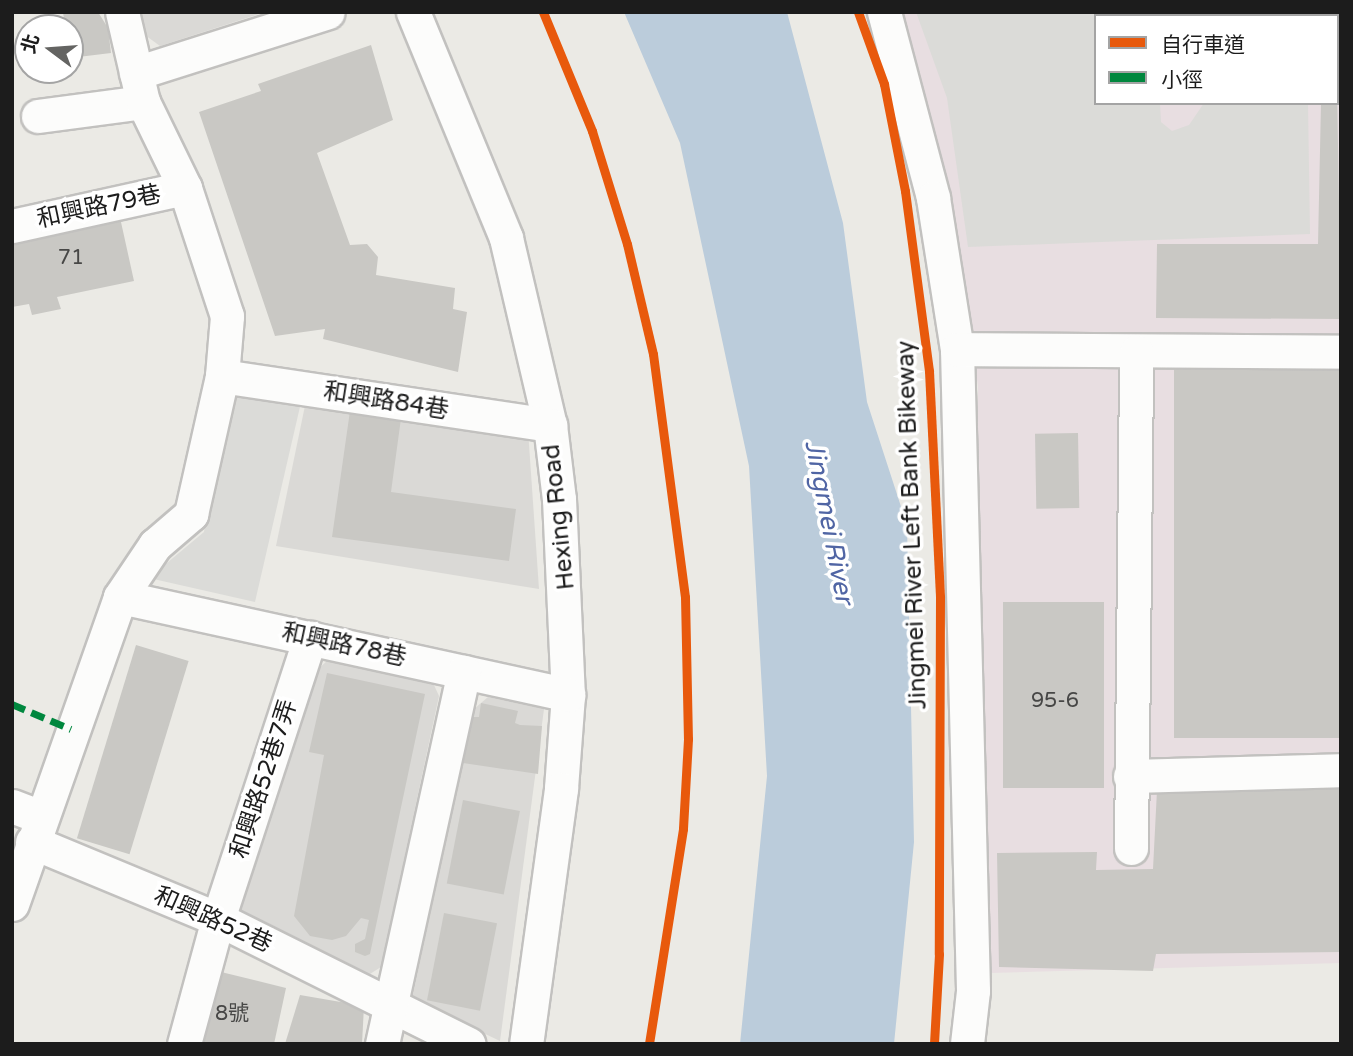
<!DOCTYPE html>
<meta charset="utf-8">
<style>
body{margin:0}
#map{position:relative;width:1353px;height:1056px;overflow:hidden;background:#ebeae5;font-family:"Varela Round","Noto Sans TC",sans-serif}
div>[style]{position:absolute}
.residential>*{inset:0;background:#dad9d6}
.industrial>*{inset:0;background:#e8dee1}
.parking>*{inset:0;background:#dbdbd8}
.water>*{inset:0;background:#bbccdb}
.building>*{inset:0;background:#c9c8c4;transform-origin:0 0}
.roads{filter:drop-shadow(2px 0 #c2c1bf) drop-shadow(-2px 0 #c2c1bf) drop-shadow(0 2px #c2c1bf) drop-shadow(0 -2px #c2c1bf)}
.minor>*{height:33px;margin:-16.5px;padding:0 16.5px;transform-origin:16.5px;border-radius:16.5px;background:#fcfcfb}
.quiet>*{height:7px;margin-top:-3.5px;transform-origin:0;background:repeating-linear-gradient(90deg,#00873e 0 14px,transparent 0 21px)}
.cycleway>*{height:9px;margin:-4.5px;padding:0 4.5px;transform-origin:4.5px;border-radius:4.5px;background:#e8590c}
span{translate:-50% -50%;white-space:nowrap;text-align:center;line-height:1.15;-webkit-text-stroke:7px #fff;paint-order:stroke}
.number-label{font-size:21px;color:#474746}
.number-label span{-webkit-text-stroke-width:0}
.street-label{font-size:24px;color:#1c1c1c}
.water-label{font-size:26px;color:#5065a4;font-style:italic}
.frame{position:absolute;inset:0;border:14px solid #1c1c1c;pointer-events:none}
.legend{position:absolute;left:1094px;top:14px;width:245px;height:91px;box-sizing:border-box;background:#fff;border:2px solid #a4a4a4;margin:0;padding:9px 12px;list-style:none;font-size:21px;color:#1c1c1c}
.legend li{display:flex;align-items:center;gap:14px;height:35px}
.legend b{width:35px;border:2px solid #a4a4a4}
.north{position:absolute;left:14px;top:14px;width:70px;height:70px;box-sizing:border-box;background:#fff;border:2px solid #a4a4a4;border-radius:50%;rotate:286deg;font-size:19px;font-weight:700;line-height:28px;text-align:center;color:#1c1c1c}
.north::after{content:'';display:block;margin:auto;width:24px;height:32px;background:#646462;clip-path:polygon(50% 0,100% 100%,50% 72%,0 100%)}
</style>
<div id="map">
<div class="residential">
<i style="clip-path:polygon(139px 12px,265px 12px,160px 46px,145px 35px)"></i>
<i style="clip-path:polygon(307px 396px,528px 430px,539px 589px,276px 546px)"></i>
<i style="clip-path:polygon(327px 661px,434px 685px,439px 696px,381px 967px,362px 979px,242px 921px,238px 900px,317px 670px)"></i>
<i style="clip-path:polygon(488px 697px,544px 709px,500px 1041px,412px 999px,474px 709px)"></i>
</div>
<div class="industrial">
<i style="clip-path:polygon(evenodd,901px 12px,1341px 12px,1341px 963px,990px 973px,978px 678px,978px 386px,963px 290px,901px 12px,1096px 16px,1337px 16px,1337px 103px,1096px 103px,1096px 16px)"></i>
</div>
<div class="parking">
<i style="clip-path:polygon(916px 12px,1140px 12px,1096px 16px,1096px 103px,1160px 103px,1161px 122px,1172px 131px,1189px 125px,1204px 103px,1308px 103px,1310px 234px,968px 247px,947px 98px)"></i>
<i style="clip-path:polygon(1266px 12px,1341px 12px,1341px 80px,1337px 16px,1264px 16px)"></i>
<i style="clip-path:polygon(225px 390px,302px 398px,255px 602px,149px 578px,204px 532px)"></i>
</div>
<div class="water">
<i style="clip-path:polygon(624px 12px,787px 12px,843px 223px,867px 402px,907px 525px,914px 842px,894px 1044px,740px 1044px,767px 776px,749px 466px,680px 143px)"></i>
</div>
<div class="building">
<i style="clip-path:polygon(63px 12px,98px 12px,108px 28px,111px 53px,70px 58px,70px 28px,65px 28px)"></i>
<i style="clip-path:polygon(371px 45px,393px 120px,317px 153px,350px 245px,367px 244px,378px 257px,376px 275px,455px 288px,453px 309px,467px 312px,458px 372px,323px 339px,325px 329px,275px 336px,199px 112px,261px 91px,258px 84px)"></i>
<i style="clip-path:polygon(1337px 86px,1341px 319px,1156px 318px,1157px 244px,1318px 244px,1321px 103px,1337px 103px)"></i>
<i style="clip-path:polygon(119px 213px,134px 281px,57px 297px,61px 309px,32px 315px,29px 304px,12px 307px,12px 235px)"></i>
<i style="left:1341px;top:368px;width:370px;height:167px;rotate:90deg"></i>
<i style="clip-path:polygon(351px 404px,402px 411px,391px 492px,516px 509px,509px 561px,332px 537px)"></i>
<i style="left:1078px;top:433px;width:75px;height:43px;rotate:89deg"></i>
<i style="left:1104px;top:602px;width:186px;height:101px;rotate:90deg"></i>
<i style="left:136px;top:645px;width:55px;height:202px;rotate:17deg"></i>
<i style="clip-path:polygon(327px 673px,425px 694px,370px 954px,365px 956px,355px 952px,355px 944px,365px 939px,369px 920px,361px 918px,346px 936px,332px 940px,310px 936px,294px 916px,324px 755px,309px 752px)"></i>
<i style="clip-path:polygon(481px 703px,518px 711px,515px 723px,520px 725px,542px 726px,538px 774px,463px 763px,473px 717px,479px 717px)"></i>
<i style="clip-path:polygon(1341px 789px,1341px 952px,1156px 954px,1153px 971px,999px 967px,997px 853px,1097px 852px,1096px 870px,1153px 869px,1157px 790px)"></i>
<i style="left:463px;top:800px;width:58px;height:85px;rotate:11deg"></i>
<i style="left:444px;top:913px;width:54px;height:89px;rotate:11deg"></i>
<i style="clip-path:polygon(217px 971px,286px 988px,274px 1044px,200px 1044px)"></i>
<i style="clip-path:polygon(300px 995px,364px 1006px,362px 1044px,285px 1044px)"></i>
</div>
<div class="roads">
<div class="minor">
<i style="left:413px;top:12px;width:244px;rotate:67.6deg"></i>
<i style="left:506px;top:238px;width:192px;rotate:76.8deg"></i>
<i style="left:550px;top:425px;width:75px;rotate:83.1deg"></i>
<i style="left:559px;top:499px;width:196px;rotate:87.4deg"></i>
<i style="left:568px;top:695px;width:94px;rotate:94.3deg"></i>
<i style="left:561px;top:789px;width:257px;rotate:97.8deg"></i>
<i style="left:884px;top:12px;width:192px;rotate:75.2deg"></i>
<i style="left:933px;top:198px;width:153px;rotate:81deg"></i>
<i style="left:957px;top:349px;width:642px;rotate:88.57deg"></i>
<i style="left:973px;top:991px;width:53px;rotate:96.5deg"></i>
<i style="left:136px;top:73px;width:201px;rotate:-17.6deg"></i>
<i style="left:38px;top:116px;width:106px;rotate:-7.6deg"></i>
<i style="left:12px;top:226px;width:177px;rotate:-12.4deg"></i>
<i style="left:957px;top:349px;width:384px;rotate:0.4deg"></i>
<i style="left:222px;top:376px;width:332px;rotate:8.5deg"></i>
<i style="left:120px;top:597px;width:459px;rotate:12.3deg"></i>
<i style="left:1130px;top:776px;width:211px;rotate:-1.6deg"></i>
<i style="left:12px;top:806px;width:30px;rotate:21deg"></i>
<i style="left:32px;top:842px;width:201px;rotate:22.5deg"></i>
<i style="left:218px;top:919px;width:280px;rotate:26.5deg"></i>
<i style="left:1131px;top:848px;width:496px;rotate:-89.4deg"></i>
<i style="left:12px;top:904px;width:325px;rotate:-70.6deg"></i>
<i style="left:120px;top:597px;width:63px;rotate:-56.1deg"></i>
<i style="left:155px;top:545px;width:48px;rotate:-40.7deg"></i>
<i style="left:191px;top:514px;width:141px;rotate:-77.3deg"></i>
<i style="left:222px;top:376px;width:60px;rotate:-85.2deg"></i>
<i style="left:227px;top:316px;width:135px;rotate:-108.2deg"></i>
<i style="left:185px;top:188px;width:96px;rotate:-116deg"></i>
<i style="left:143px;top:102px;width:92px;rotate:-103.1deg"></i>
<i style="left:184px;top:1044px;width:130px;rotate:-74.8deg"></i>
<i style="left:218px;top:919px;width:296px;rotate:-71.9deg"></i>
<i style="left:382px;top:1044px;width:381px;rotate:-77.6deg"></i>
</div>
</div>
<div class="quiet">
<i style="left:12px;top:704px;width:64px;rotate:23deg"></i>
</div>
<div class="cycleway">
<i style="left:543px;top:12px;width:129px;rotate:67.6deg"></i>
<i style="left:592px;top:131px;width:118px;rotate:72.8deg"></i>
<i style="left:627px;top:244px;width:113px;rotate:76.7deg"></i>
<i style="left:653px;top:354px;width:245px;rotate:82.5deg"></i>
<i style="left:685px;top:597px;width:142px;rotate:88.8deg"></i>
<i style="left:688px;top:739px;width:90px;rotate:93.2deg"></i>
<i style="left:683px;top:829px;width:218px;rotate:99deg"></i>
<i style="left:858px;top:12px;width:77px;rotate:70.1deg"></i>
<i style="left:884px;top:84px;width:109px;rotate:78.9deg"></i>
<i style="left:905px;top:191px;width:182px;rotate:82.4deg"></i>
<i style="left:929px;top:371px;width:227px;rotate:87.2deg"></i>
<i style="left:940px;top:598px;width:356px;rotate:90.2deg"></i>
<i style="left:939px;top:954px;width:90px;rotate:93.2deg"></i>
</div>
<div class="number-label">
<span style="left:71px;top:258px">71</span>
<span style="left:1055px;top:701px">95-6</span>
<span style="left:232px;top:1014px">8號</span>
</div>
<div class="street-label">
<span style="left:99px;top:207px;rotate:-12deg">和興路79巷</span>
<span style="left:386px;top:401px;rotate:9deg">和興路84巷</span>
<span style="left:559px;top:517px;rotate:-96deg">Hexing Road</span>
<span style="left:912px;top:525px;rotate:-92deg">Jingmei River Left Bank Bikeway</span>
<span style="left:344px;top:645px;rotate:12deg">和興路78巷</span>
<span style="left:264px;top:779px;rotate:-72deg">和興路52巷7弄</span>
<span style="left:213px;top:920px;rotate:24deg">和興路52巷</span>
</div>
<div class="water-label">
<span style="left:829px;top:522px;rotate:79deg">Jingmei River</span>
</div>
<div class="frame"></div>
<ul class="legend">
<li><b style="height:9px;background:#e8590c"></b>自行車道</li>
<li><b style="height:9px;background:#00873e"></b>小徑</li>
</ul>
<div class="north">北</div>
</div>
